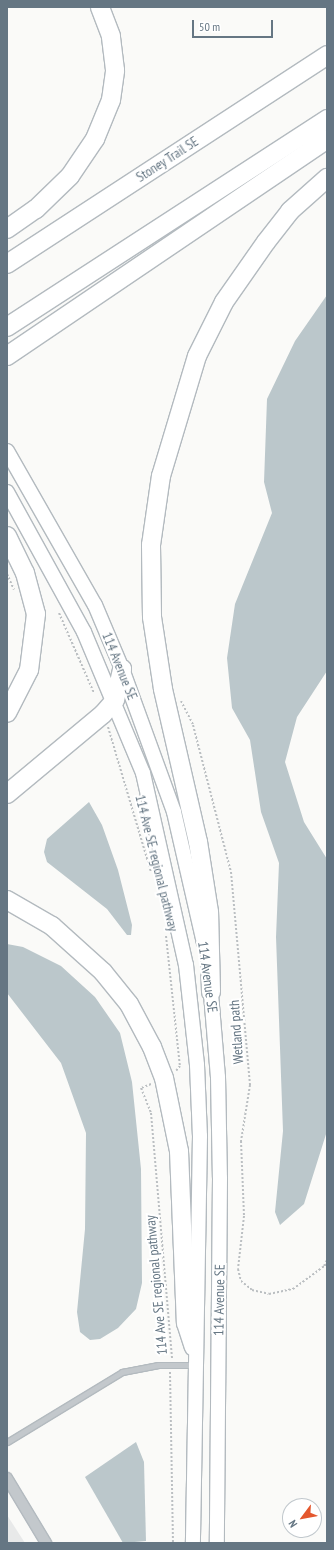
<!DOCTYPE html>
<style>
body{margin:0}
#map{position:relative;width:334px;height:1550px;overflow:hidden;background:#fafaf8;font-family:"PT Sans Narrow",sans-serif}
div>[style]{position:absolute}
.built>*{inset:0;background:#e8e9e9}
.water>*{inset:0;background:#bbc7cb}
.path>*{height:2px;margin-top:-1px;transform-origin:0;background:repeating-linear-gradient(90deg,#bbbfc2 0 2px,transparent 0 4px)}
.roads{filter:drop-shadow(1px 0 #b3babf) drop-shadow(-1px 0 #b3babf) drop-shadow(0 1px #b3babf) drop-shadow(0 -1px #b3babf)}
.lane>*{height:5px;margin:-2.5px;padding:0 2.5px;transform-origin:2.5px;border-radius:2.5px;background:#c3c8cc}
.street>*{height:10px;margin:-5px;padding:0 5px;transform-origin:5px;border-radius:5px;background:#c3c8cc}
.secondary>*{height:14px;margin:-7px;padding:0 7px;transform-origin:7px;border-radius:7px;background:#fff}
.highway>*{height:18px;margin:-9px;padding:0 9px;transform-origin:9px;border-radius:9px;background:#fff}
span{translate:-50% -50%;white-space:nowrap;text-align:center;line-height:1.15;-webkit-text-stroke:4px #fff;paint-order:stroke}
.street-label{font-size:14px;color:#657683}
.frame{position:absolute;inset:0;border:8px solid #657683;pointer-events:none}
.north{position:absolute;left:282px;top:1498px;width:40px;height:40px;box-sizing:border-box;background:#fff;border:1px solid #c1c8cd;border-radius:50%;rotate:238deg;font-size:11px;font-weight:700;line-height:16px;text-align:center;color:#657683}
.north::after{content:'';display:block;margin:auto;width:14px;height:18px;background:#e4572e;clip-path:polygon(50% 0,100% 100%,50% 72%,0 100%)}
.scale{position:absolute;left:192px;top:20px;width:81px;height:18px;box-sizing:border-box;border:2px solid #657683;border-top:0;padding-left:5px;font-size:12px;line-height:14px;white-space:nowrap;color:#657683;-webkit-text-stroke:3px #fff;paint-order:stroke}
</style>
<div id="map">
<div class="built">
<i style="clip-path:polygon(7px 1515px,25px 1543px,7px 1543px)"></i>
</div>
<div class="water">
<i style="clip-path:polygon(327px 295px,327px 671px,297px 717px,285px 762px,304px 822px,327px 859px,327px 1131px,304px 1204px,280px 1225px,275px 1212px,283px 1131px,276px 937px,279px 863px,261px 812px,250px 740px,232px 708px,227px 658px,235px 604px,272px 513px,264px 482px,267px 399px,295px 341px)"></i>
<i style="clip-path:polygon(89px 802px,102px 825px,118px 870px,132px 925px,131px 935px,127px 935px,107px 909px,47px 862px,44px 852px,47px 839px)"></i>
<i style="clip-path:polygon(7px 944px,23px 947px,61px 966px,95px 997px,120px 1033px,132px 1082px,141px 1169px,142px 1283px,136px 1309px,118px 1328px,100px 1339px,90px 1340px,80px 1332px,77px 1312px,85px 1229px,86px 1133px,61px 1063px,7px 993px)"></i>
<i style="clip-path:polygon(136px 1442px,144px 1462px,146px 1541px,123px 1543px,85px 1477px)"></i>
</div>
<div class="path">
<i style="left:7px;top:574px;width:17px;rotate:66deg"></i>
<i style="left:59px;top:613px;width:87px;rotate:66.4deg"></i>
<i style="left:181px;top:701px;width:27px;rotate:63deg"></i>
<i style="left:193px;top:725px;width:152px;rotate:75.5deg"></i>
<i style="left:231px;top:872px;width:214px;rotate:84.9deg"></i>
<i style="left:250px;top:1085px;width:57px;rotate:99.1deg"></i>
<i style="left:241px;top:1141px;width:75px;rotate:87.7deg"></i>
<i style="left:244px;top:1216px;width:53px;rotate:96.5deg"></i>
<i style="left:238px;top:1269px;width:12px;rotate:76deg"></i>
<i style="left:241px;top:1281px;width:14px;rotate:39deg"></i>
<i style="left:252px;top:1290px;width:17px;rotate:13deg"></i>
<i style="left:269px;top:1294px;width:25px;rotate:-12deg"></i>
<i style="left:293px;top:1289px;width:42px;rotate:-36.3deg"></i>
<i style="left:108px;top:727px;width:151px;rotate:73.5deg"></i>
<i style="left:166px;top:936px;width:131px;rotate:83.9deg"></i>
<i style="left:180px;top:1066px;width:6px;rotate:129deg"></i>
<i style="left:151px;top:1084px;width:11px;rotate:158deg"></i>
<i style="left:141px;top:1088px;width:27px;rotate:68deg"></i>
<i style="left:151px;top:1113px;width:246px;rotate:85.1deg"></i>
<i style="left:324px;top:1266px;width:7px;rotate:-63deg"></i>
<i style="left:170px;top:1372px;width:171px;rotate:89deg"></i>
</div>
<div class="roads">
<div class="lane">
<i style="left:7px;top:1442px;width:135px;rotate:-31.3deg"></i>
<i style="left:122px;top:1372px;width:37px;rotate:-11deg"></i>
<i style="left:158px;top:1365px;width:36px"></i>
</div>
<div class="street">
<i style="left:7px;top:1478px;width:76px;rotate:59deg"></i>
</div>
<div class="secondary">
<i style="left:7px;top:451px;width:177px;rotate:60.3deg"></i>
<i style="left:95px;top:605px;width:69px;rotate:67.1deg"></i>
<i style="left:122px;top:669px;width:152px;rotate:70deg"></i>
<i style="left:174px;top:812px;width:134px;rotate:77.1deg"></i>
<i style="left:7px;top:492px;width:160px;rotate:61.2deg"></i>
<i style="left:84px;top:632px;width:153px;rotate:67.3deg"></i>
<i style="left:143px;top:773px;width:197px;rotate:77.4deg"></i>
<i style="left:186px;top:965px;width:101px;rotate:83.7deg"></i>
<i style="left:197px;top:1065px;width:71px;rotate:87.6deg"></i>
<i style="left:200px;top:1136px;width:407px;rotate:91deg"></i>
<i style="left:210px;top:982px;width:95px;rotate:85.2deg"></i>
<i style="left:218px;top:1077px;width:101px;rotate:88.9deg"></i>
<i style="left:220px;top:1178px;width:365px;rotate:90.5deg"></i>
</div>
<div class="highway">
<i style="left:7px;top:229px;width:35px;rotate:-35deg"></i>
<i style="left:36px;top:209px;width:47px;rotate:-44.1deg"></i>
<i style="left:70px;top:176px;width:45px;rotate:-56deg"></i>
<i style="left:95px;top:139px;width:42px;rotate:-67.7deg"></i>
<i style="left:111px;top:100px;width:30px;rotate:-82deg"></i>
<i style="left:115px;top:70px;width:34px;rotate:-97deg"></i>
<i style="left:111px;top:36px;width:31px;rotate:-111deg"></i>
<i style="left:7px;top:264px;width:382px;rotate:-33.1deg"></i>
<i style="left:7px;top:327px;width:382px;rotate:-33deg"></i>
<i style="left:7px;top:356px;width:387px;rotate:-34.1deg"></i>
<i style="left:7px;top:536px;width:41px;rotate:64.1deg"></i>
<i style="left:25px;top:573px;width:42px;rotate:75deg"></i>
<i style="left:36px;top:614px;width:56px;rotate:97.1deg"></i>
<i style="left:29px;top:670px;width:48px;rotate:117.1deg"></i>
<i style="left:7px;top:794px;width:125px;rotate:-39.8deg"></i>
<i style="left:103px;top:714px;width:18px;rotate:-49deg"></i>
<i style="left:115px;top:700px;width:32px;rotate:-77deg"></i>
<i style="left:7px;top:900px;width:52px;rotate:30deg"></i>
<i style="left:52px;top:926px;width:69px;rotate:42deg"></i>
<i style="left:103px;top:972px;width:41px;rotate:50.9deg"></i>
<i style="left:129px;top:1004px;width:49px;rotate:61.9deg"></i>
<i style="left:152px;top:1047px;width:33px;rotate:69deg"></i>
<i style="left:164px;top:1078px;width:75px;rotate:78.4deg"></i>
<i style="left:179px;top:1151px;width:172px;rotate:87.7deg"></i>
<i style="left:186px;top:1323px;width:25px;rotate:72deg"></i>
<i style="left:211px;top:992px;width:80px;rotate:-91.4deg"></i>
<i style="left:209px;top:912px;width:71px;rotate:-98.9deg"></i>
<i style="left:198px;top:842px;width:157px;rotate:-102.9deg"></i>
<i style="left:163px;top:689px;width:73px;rotate:-98.7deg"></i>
<i style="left:152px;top:617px;width:72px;rotate:-90.8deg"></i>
<i style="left:151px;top:545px;width:70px;rotate:-81.8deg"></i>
<i style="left:161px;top:476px;width:125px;rotate:-73.3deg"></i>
<i style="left:197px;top:356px;width:60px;rotate:-63.4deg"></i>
<i style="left:224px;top:302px;width:73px;rotate:-55deg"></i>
<i style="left:266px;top:242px;width:39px;rotate:-52deg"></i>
<i style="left:290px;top:211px;width:50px;rotate:-41.7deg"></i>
</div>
</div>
<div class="street-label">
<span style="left:167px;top:159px;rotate:-33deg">Stoney Trail SE</span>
<span style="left:120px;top:666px;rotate:68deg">114 Avenue SE</span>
<span style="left:157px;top:863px;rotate:76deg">114 Ave SE regional pathway</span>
<span style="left:208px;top:977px;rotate:82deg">114 Avenue SE</span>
<span style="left:236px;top:1032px;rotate:-94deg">Wetland path</span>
<span style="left:156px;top:1285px;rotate:-95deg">114 Ave SE regional pathway</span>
<span style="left:219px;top:1300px;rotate:-89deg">114 Avenue SE</span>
</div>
<div class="frame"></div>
<div class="north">N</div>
<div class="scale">50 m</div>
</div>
